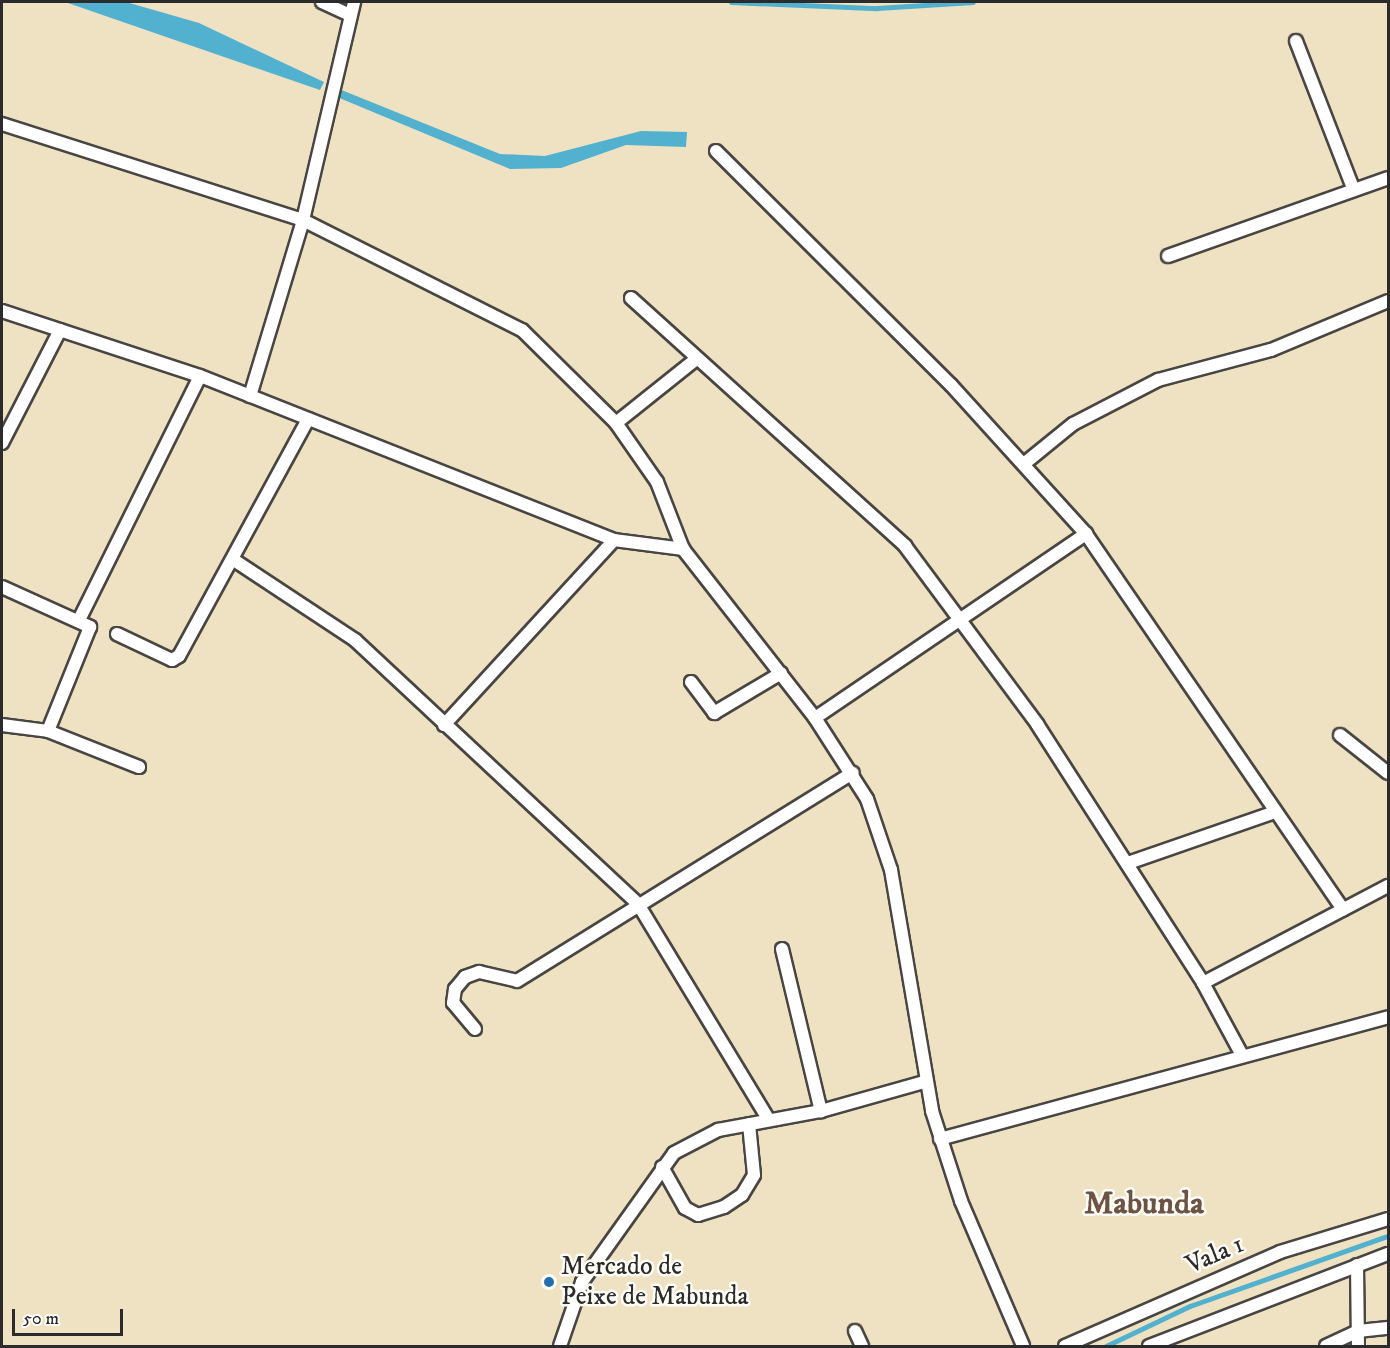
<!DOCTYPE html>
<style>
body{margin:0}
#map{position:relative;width:1390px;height:1348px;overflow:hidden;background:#eee2c2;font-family:"IM FELL DW Pica",serif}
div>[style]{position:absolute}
.water>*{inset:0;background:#51b1cf}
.stream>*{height:4.5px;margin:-2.25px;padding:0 2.25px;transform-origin:2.25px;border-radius:2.25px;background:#51b1cf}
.roads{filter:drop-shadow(2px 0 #484642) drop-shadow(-2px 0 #484642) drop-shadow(0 2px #484642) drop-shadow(0 -2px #484642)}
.street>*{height:12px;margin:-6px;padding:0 6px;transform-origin:6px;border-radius:6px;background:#fff}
.dots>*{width:16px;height:16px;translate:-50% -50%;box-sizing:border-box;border:3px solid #fdfcf7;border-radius:50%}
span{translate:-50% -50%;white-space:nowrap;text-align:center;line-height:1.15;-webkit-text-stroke:5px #fdfcf7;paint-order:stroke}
.street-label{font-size:26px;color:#2b2b2b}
.poi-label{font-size:26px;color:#2b2b2b}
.left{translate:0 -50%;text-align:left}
.district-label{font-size:32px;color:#6c5344;font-weight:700}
.frame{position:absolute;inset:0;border:3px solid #2b2b2b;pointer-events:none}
.scale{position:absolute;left:12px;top:1309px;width:111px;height:27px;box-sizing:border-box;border:3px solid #2b2b2b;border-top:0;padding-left:8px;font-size:18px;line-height:21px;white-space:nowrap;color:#2b2b2b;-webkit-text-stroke:4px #fdfcf7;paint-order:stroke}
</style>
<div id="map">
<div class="water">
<i style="clip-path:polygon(65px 2px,126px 2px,199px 23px,324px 82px,320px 90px)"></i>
<i style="clip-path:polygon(339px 89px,500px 154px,545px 156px,641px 131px,687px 132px,686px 147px,626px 145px,561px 168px,510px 169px,337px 97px)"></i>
</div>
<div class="stream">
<i style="left:731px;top:2px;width:146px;rotate:2.4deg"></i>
<i style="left:877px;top:8px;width:96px;rotate:-3.6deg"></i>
<i style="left:1106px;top:1346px;width:93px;rotate:-25.5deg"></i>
<i style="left:1190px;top:1306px;width:210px;rotate:-19.5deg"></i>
</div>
<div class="roads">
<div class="street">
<i style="left:322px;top:2px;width:31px;rotate:25deg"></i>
<i style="left:1296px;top:41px;width:158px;rotate:68.8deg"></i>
<i style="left:2px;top:124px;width:316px;rotate:17.7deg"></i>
<i style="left:303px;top:220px;width:245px;rotate:26.7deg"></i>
<i style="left:522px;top:330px;width:132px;rotate:44.7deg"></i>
<i style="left:616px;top:423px;width:72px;rotate:55.2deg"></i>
<i style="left:657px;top:482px;width:72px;rotate:68.8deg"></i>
<i style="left:716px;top:151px;width:332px;rotate:44.9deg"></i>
<i style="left:951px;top:385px;width:201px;rotate:47.8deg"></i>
<i style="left:1086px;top:534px;width:455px;rotate:55.6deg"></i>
<i style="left:1168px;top:256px;width:233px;rotate:-19.5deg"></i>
<i style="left:631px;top:298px;width:370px;rotate:42.1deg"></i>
<i style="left:905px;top:546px;width:222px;rotate:53.4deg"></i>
<i style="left:1037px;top:724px;width:308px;rotate:57.3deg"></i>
<i style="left:1203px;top:983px;width:82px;rotate:61.6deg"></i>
<i style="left:2px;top:311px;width:208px;rotate:18.2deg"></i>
<i style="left:200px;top:376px;width:445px;rotate:21.6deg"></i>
<i style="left:614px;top:540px;width:70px;rotate:7.4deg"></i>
<i style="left:683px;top:549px;width:214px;rotate:52deg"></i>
<i style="left:815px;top:718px;width:96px;rotate:57.3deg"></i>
<i style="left:867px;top:799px;width:75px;rotate:71.3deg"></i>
<i style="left:891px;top:870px;width:244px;rotate:80.3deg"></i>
<i style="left:932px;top:1111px;width:95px;rotate:72.1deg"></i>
<i style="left:961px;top:1201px;width:158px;rotate:66.8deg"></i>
<i style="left:250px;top:396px;width:184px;rotate:-73.2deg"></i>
<i style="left:303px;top:220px;width:224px;rotate:-76.8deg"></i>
<i style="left:616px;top:423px;width:101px;rotate:-38.6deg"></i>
<i style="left:2px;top:443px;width:127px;rotate:-62.8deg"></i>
<i style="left:1025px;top:463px;width:62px;rotate:-39.1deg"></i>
<i style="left:1073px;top:424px;width:96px;rotate:-27.4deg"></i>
<i style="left:1158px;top:380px;width:117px;rotate:-14.9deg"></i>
<i style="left:1271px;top:350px;width:127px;rotate:-22.7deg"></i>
<i style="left:234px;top:560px;width:145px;rotate:33.5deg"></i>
<i style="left:355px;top:640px;width:387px;rotate:43deg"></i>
<i style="left:638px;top:904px;width:251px;rotate:58.8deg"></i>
<i style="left:2px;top:587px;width:97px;rotate:24.4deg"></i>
<i style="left:90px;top:627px;width:112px;rotate:112deg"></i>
<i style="left:79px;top:620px;width:272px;rotate:-63.6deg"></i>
<i style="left:117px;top:634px;width:61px;rotate:25.3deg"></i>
<i style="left:172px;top:660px;width:8px;rotate:-30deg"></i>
<i style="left:179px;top:656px;width:270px;rotate:-61.4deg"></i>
<i style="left:691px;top:682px;width:39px;rotate:53deg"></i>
<i style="left:714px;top:713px;width:78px;rotate:-30.8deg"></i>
<i style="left:815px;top:718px;width:328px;rotate:-34.2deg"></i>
<i style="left:2px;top:725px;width:46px;rotate:7.4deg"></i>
<i style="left:48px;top:731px;width:98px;rotate:21.6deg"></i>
<i style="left:444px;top:725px;width:251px;rotate:-47.4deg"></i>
<i style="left:1340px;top:735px;width:61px;rotate:38.4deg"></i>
<i style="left:1128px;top:863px;width:156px;rotate:-19.1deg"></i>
<i style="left:782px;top:949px;width:167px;rotate:76.5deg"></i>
<i style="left:1203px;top:983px;width:209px;rotate:-27.7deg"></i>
<i style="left:475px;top:1029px;width:34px;rotate:-130deg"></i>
<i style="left:453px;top:1003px;width:14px;rotate:-82deg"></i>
<i style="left:455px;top:989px;width:16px;rotate:-50deg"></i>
<i style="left:465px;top:977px;width:15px;rotate:-20deg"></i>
<i style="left:479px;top:972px;width:39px;rotate:13deg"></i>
<i style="left:517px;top:981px;width:395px;rotate:-31.8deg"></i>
<i style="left:940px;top:1139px;width:464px;rotate:-15.2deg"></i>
<i style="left:662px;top:1167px;width:47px;rotate:60.7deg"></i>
<i style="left:685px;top:1208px;width:15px;rotate:28deg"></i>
<i style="left:698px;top:1215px;width:27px;rotate:-17deg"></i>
<i style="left:724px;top:1207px;width:22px;rotate:-34deg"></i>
<i style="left:742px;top:1195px;width:23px;rotate:-59deg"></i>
<i style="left:754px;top:1175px;width:51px;rotate:-95.6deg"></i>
<i style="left:1357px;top:1265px;width:81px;rotate:89.3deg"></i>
<i style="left:855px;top:1331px;width:17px;rotate:65deg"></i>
<i style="left:560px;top:1346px;width:68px;rotate:-71deg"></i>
<i style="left:582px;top:1282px;width:158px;rotate:-54.5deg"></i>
<i style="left:674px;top:1153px;width:50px;rotate:-27.6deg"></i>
<i style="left:718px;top:1130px;width:105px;rotate:-10.5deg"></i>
<i style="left:821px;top:1111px;width:107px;rotate:-15.7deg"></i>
<i style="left:1065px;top:1346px;width:235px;rotate:-23.6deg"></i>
<i style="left:1280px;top:1252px;width:113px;rotate:-17deg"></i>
<i style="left:1149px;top:1346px;width:256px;rotate:-21.1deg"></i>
<i style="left:1326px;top:1346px;width:35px;rotate:-25deg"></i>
<i style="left:1358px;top:1331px;width:30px;rotate:-6deg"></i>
</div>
</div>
<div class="dots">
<i style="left:549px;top:1282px;background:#1f6fb2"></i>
</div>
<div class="street-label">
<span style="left:1215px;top:1255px;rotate:-23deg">Vala 1</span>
</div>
<div class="poi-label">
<span class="left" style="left:561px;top:1282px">Mercado de<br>Peixe de Mabunda</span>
</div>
<div class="district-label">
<span style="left:1144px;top:1204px">Mabunda</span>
</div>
<div class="frame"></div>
<div class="scale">50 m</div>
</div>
